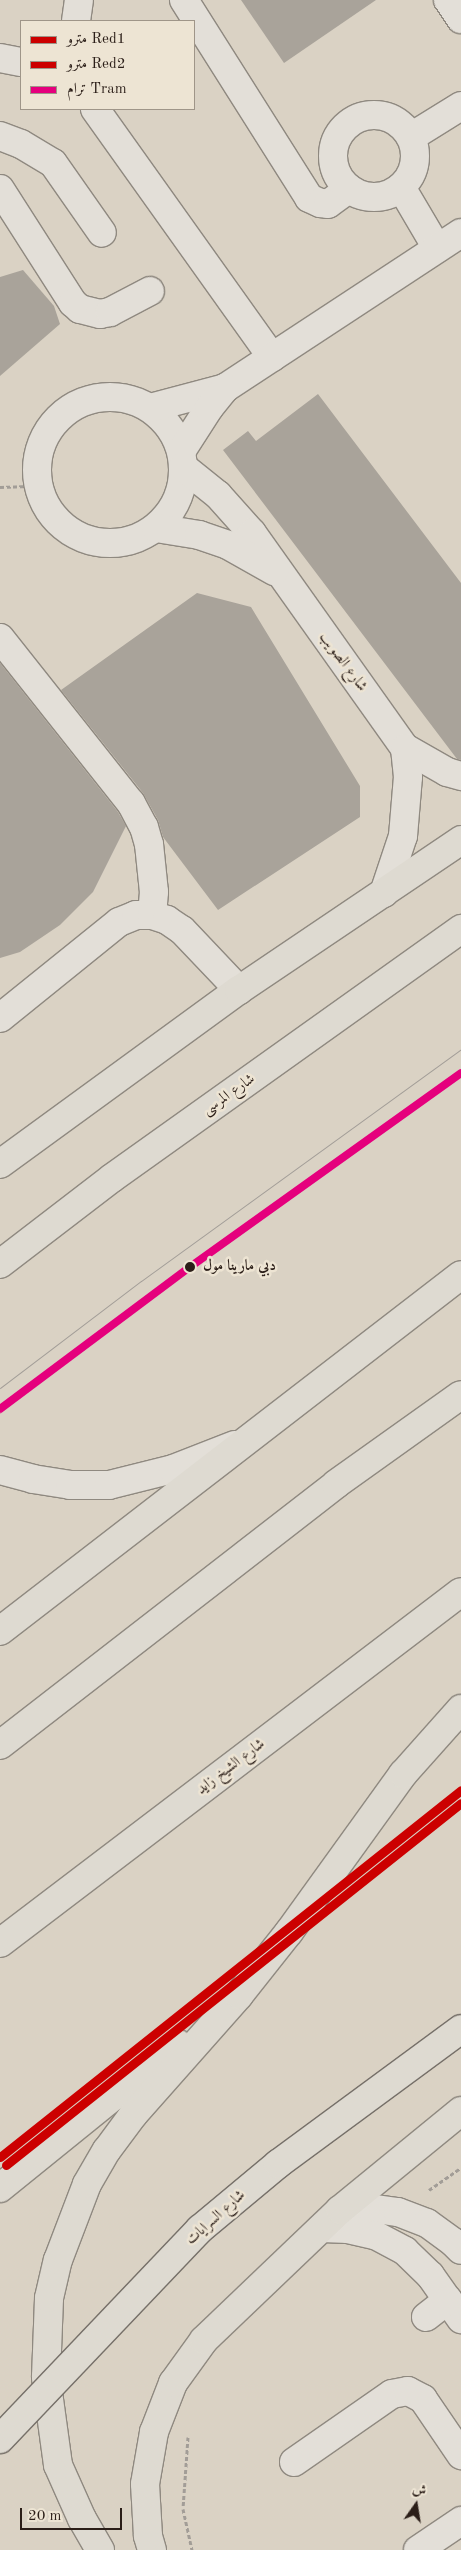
<!DOCTYPE html>
<meta charset="utf-8">
<style>
body{margin:0}
#map{position:relative;width:461px;height:2550px;overflow:hidden;background:#dad2c4;font-family:"Old Standard TT",Amiri,serif}
div>[style]{position:absolute}
.building>*{inset:0;background:#a9a39a}
.path>*{height:3px;margin-top:-1.5px;transform-origin:0;background:repeating-linear-gradient(90deg,#a29d97 0 4px,transparent 0 6.5px)}
.roads{filter:drop-shadow(1px 0 #8f8980) drop-shadow(-1px 0 #8f8980) drop-shadow(0 1px #8f8980) drop-shadow(0 -1px #8f8980)}
.minor>*{height:28px;margin:-14px;padding:0 14px;transform-origin:14px;border-radius:14px;background:#e3dfd8}
.minor>.ring{margin:-14px;padding:0;box-sizing:content-box;background:none;border:28px solid #e3dfd8;border-radius:50%}
.major>*{height:28px;margin:-14px;padding:0 14px;transform-origin:14px;border-radius:14px;background:#dedad1}
.highway>*{height:28px;margin:-14px;padding:0 14px;transform-origin:14px;border-radius:14px;background:#dedad1}
.tram>*{height:1px;margin:-0.5px;padding:0 0.5px;transform-origin:0.5px;border-radius:0.5px;background:#a29d97}
.bridges{filter:drop-shadow(1px 0 #767069) drop-shadow(-1px 0 #767069) drop-shadow(0 1px #767069) drop-shadow(0 -1px #767069)}
.major-bridge>*{height:28px;margin:-14px;padding:0 14px;transform-origin:14px;border-radius:14px;background:#dedad1}
.tram-1>*{height:8px;margin:-4px;padding:0 4px;transform-origin:4px;border-radius:4px;background:#e5007d}
.metro-1>*{height:9px;margin:-4.5px;padding:0 4.5px;transform-origin:4.5px;border-radius:4.5px;background:#c00}
.metro-2>*{height:9px;margin:-4.5px;padding:0 4.5px;transform-origin:4.5px;border-radius:4.5px;background:#c00}
.dots>*{width:14px;height:14px;translate:-50% -50%;box-sizing:border-box;border:2px solid #ede4d3;border-radius:50%}
span{translate:-50% -50%;white-space:nowrap;text-align:center;line-height:1.15;-webkit-text-stroke:5px #ede4d3;paint-order:stroke}
.street-label{font-size:15px;color:#2b1e18}
.stop-label{font-size:15px;color:#2b1e18;font-weight:700}
.left{translate:0 -50%;text-align:left}
.legend{position:absolute;left:20px;top:20px;width:175px;height:90px;box-sizing:border-box;background:#ede4d3;border:1px solid #9f9588;margin:0;padding:6px 9px;list-style:none;font-size:15px;color:#2b1e18}
.legend li{display:flex;align-items:center;gap:10px;height:25px}
.legend b{width:25px;border:1px solid #9f9588}
.north{position:absolute;left:391px;top:2480px;width:50px;height:50px;-webkit-text-stroke:4px #ede4d3;paint-order:stroke;rotate:13deg;font-size:14px;font-weight:700;line-height:20px;text-align:center;color:#2b1e18}
.north::after{content:'';display:block;margin:auto;width:18px;height:22px;background:#2b1e18;clip-path:polygon(50% 0,100% 100%,50% 72%,0 100%)}
.scale{position:absolute;left:20px;top:2508px;width:102px;height:22px;box-sizing:border-box;border:2px solid #2b1e18;border-top:0;padding-left:6px;font-size:15px;line-height:18px;white-space:nowrap;color:#2b1e18;-webkit-text-stroke:4px #ede4d3;paint-order:stroke}
</style>
<div id="map">
<div class="building">
<i style="clip-path:polygon(241px 0,376px 0,284px 63px)"></i>
<i style="clip-path:polygon(23px 270px,54px 306px,60px 324px,0 376px,0 277px)"></i>
<i style="clip-path:polygon(318px 394px,461px 583px,461px 760px,457px 759px,223px 450px,248px 431px,256px 441px)"></i>
<i style="clip-path:polygon(197px 593px,251px 607px,360px 786px,360px 817px,218px 910px,163px 837px,158px 820px,143px 793px,61px 690px)"></i>
<i style="clip-path:polygon(0 663px,118px 812px,126px 826px,93px 892px,60px 925px,20px 952px,0 958px)"></i>
</div>
<div class="path">
<i style="left:0;top:487px;width:37px;rotate:-2deg"></i>
<i style="left:429px;top:2190px;width:39px;rotate:-35deg"></i>
<i style="left:188px;top:2437px;width:72px;rotate:94deg"></i>
<i style="left:183px;top:2509px;width:42px;rotate:77.6deg"></i>
</div>
<div class="roads">
<div class="minor">
<i style="left:184px;top:0;width:234px;rotate:57.7deg"></i>
<i style="left:309px;top:198px;width:12px;rotate:24deg"></i>
<i style="left:320px;top:203px;width:8px;rotate:7deg"></i>
<i style="left:328px;top:204px;width:26px;rotate:-36deg"></i>
<i style="left:448px;top:0;width:23px;rotate:56deg"></i>
<i style="left:76px;top:21px;width:21px;rotate:-82deg"></i>
<i style="left:0;top:58px;width:21px;rotate:11deg"></i>
<i style="left:95px;top:109px;width:305px;rotate:54.5deg"></i>
<i class="ring" style="left:333px;top:115px;width:54px;height:54px"></i>
<i style="left:0;top:136px;width:22px;rotate:21deg"></i>
<i style="left:21px;top:144px;width:37px;rotate:31deg"></i>
<i style="left:53px;top:163px;width:85px;rotate:55deg"></i>
<i style="left:411px;top:137px;width:59px;rotate:-31.8deg"></i>
<i style="left:401px;top:187px;width:71px;rotate:59.5deg"></i>
<i style="left:0;top:189px;width:135px;rotate:57.4deg"></i>
<i style="left:73px;top:303px;width:9px;rotate:41deg"></i>
<i style="left:80px;top:309px;width:21px;rotate:14deg"></i>
<i style="left:100px;top:314px;width:10px;rotate:-11deg"></i>
<i style="left:110px;top:312px;width:45px;rotate:-27.7deg"></i>
<i class="ring" style="left:37px;top:397px;width:118px;height:118px"></i>
<i style="left:150px;top:408px;width:78px;rotate:-14.9deg"></i>
<i style="left:225px;top:388px;width:282px;rotate:-33.3deg"></i>
<i style="left:182px;top:450px;width:50px;rotate:-57.3deg"></i>
<i style="left:209px;top:408px;width:26px;rotate:-51deg"></i>
<i style="left:183px;top:467px;width:45px;rotate:38.7deg"></i>
<i style="left:218px;top:495px;width:51px;rotate:48.2deg"></i>
<i style="left:252px;top:533px;width:264px;rotate:54.6deg"></i>
<i style="left:405px;top:748px;width:48px;rotate:29.7deg"></i>
<i style="left:447px;top:772px;width:15px;rotate:16deg"></i>
<i style="left:156px;top:528px;width:44px;rotate:9.2deg"></i>
<i style="left:199px;top:535px;width:31px;rotate:19deg"></i>
<i style="left:228px;top:545px;width:53px;rotate:29.5deg"></i>
<i style="left:0;top:638px;width:211px;rotate:51.6deg"></i>
<i style="left:131px;top:803px;width:27px;rotate:62deg"></i>
<i style="left:144px;top:827px;width:18px;rotate:74deg"></i>
<i style="left:149px;top:844px;width:48px;rotate:84.1deg"></i>
<i style="left:154px;top:892px;width:23px;rotate:95deg"></i>
<i style="left:384px;top:893px;width:60px;rotate:-71.6deg"></i>
<i style="left:403px;top:836px;width:59px;rotate:-85.2deg"></i>
<i style="left:408px;top:777px;width:29px;rotate:-96deg"></i>
<i style="left:0;top:1018px;width:153px;rotate:-38.9deg"></i>
<i style="left:119px;top:922px;width:18px;rotate:-22deg"></i>
<i style="left:136px;top:915px;width:16px"></i>
<i style="left:152px;top:915px;width:16px;rotate:18deg"></i>
<i style="left:167px;top:920px;width:18px;rotate:34deg"></i>
<i style="left:182px;top:930px;width:83px;rotate:46.5deg"></i>
<i style="left:0;top:1470px;width:34px;rotate:15deg"></i>
<i style="left:33px;top:1479px;width:37px;rotate:9deg"></i>
<i style="left:70px;top:1485px;width:39px"></i>
<i style="left:109px;top:1485px;width:66px;rotate:-14deg"></i>
<i style="left:173px;top:1469px;width:66px;rotate:-21.2deg"></i>
<i style="left:340px;top:2210px;width:29px;rotate:-4deg"></i>
<i style="left:369px;top:2208px;width:29px;rotate:8deg"></i>
<i style="left:398px;top:2212px;width:31px;rotate:21deg"></i>
<i style="left:427px;top:2223px;width:32px;rotate:36deg"></i>
<i style="left:453px;top:2242px;width:11px;rotate:45deg"></i>
<i style="left:322px;top:2228px;width:26px;rotate:2deg"></i>
<i style="left:348px;top:2229px;width:28px;rotate:13deg"></i>
<i style="left:375px;top:2235px;width:34px;rotate:28deg"></i>
<i style="left:405px;top:2251px;width:35px;rotate:44deg"></i>
<i style="left:430px;top:2275px;width:54px;rotate:54.8deg"></i>
<i style="left:426px;top:2317px;width:28px;rotate:-38deg"></i>
<i style="left:294px;top:2462px;width:119px;rotate:-34.8deg"></i>
<i style="left:392px;top:2394px;width:16px;rotate:-11deg"></i>
<i style="left:408px;top:2391px;width:17px;rotate:28deg"></i>
<i style="left:423px;top:2399px;width:68px;rotate:55.8deg"></i>
<i style="left:418px;top:2550px;width:52px;rotate:-34deg"></i>
</div>
<div class="major">
<i style="left:0;top:1164px;width:296px;rotate:-36.1deg"></i>
<i style="left:239px;top:990px;width:268px;rotate:-34deg"></i>
<i style="left:0;top:1264px;width:141px;rotate:-37.5deg"></i>
<i style="left:112px;top:1178px;width:429px;rotate:-35.5deg"></i>
<i style="left:152px;top:2550px;width:15px;rotate:-106deg"></i>
<i style="left:148px;top:2536px;width:52px;rotate:-93.3deg"></i>
<i style="left:145px;top:2484px;width:53px;rotate:-80.2deg"></i>
<i style="left:154px;top:2432px;width:53px;rotate:-68.8deg"></i>
<i style="left:173px;top:2383px;width:53px;rotate:-54.2deg"></i>
<i style="left:204px;top:2340px;width:188px;rotate:-43.7deg"></i>
<i style="left:340px;top:2210px;width:156px;rotate:-39.3deg"></i>
</div>
<div class="highway">
<i style="left:0;top:1631px;width:582px;rotate:-37.68deg"></i>
<i style="left:0;top:1745px;width:425px;rotate:-37.8deg"></i>
<i style="left:336px;top:1484px;width:153px;rotate:-35.5deg"></i>
<i style="left:0;top:1943px;width:579px;rotate:-37.29deg"></i>
<i style="left:0;top:2188px;width:229px;rotate:-39deg"></i>
<i style="left:100px;top:2550px;width:36px;rotate:-120deg"></i>
<i style="left:82px;top:2519px;width:59px;rotate:-114deg"></i>
<i style="left:58px;top:2465px;width:89px;rotate:-97.8deg"></i>
<i style="left:46px;top:2377px;width:79px;rotate:-87.8deg"></i>
<i style="left:49px;top:2298px;width:39px;rotate:-77deg"></i>
<i style="left:58px;top:2260px;width:81px;rotate:-69.1deg"></i>
<i style="left:87px;top:2184px;width:39px;rotate:-60deg"></i>
<i style="left:107px;top:2150px;width:44px;rotate:-53.4deg"></i>
<i style="left:133px;top:2115px;width:160px;rotate:-48.5deg"></i>
<i style="left:239px;top:1995px;width:80px;rotate:-51.6deg"></i>
<i style="left:289px;top:1932px;width:195px;rotate:-54.2deg"></i>
<i style="left:403px;top:1774px;width:87px;rotate:-48.3deg"></i>
</div>
</div>
<div class="tram">
<i style="left:0;top:1388px;width:177px;rotate:-37.2deg"></i>
<i style="left:141px;top:1281px;width:395px;rotate:-35.9deg"></i>
</div>
<div class="bridges">
<div class="major-bridge">
<i style="left:0;top:2439px;width:290px;rotate:-46.4deg"></i>
<i style="left:200px;top:2229px;width:102px;rotate:-39.8deg"></i>
<i style="left:278px;top:2164px;width:227px;rotate:-36.4deg"></i>
</div>
</div>
<div class="tram-1">
<i style="left:0;top:1409px;width:237px;rotate:-36.8deg"></i>
<i style="left:190px;top:1267px;width:333px;rotate:-35.6deg"></i>
</div>
<div class="metro-1">
<i style="left:0;top:2157px;width:589px;rotate:-38.52deg"></i>
</div>
<div class="metro-2">
<i style="left:6px;top:2165px;width:581px;rotate:-38.51deg"></i>
</div>
<div class="dots">
<i style="left:190px;top:1267px;background:#2b1e18"></i>
</div>
<div class="street-label">
<span style="left:343px;top:662px;rotate:54deg">شارع الصويب</span>
<span style="left:229px;top:1095px;rotate:-35deg">شارع المرسى</span>
<span style="left:231px;top:1767px;rotate:-37deg">شارع الشيخ زايد</span>
<span style="left:216px;top:2218px;rotate:-42deg">شارع السرايات</span>
</div>
<div class="stop-label">
<span class="left" style="left:203px;top:1267px">دبي مارينا مول</span>
</div>
<ul class="legend">
<li><b style="height:6px;background:#c00"></b>مترو Red1</li>
<li><b style="height:6px;background:#c00"></b>مترو Red2</li>
<li><b style="height:6px;background:#e5007d"></b>ترام Tram</li>
</ul>
<div class="north">ش</div>
<div class="scale">20 m</div>
</div>
